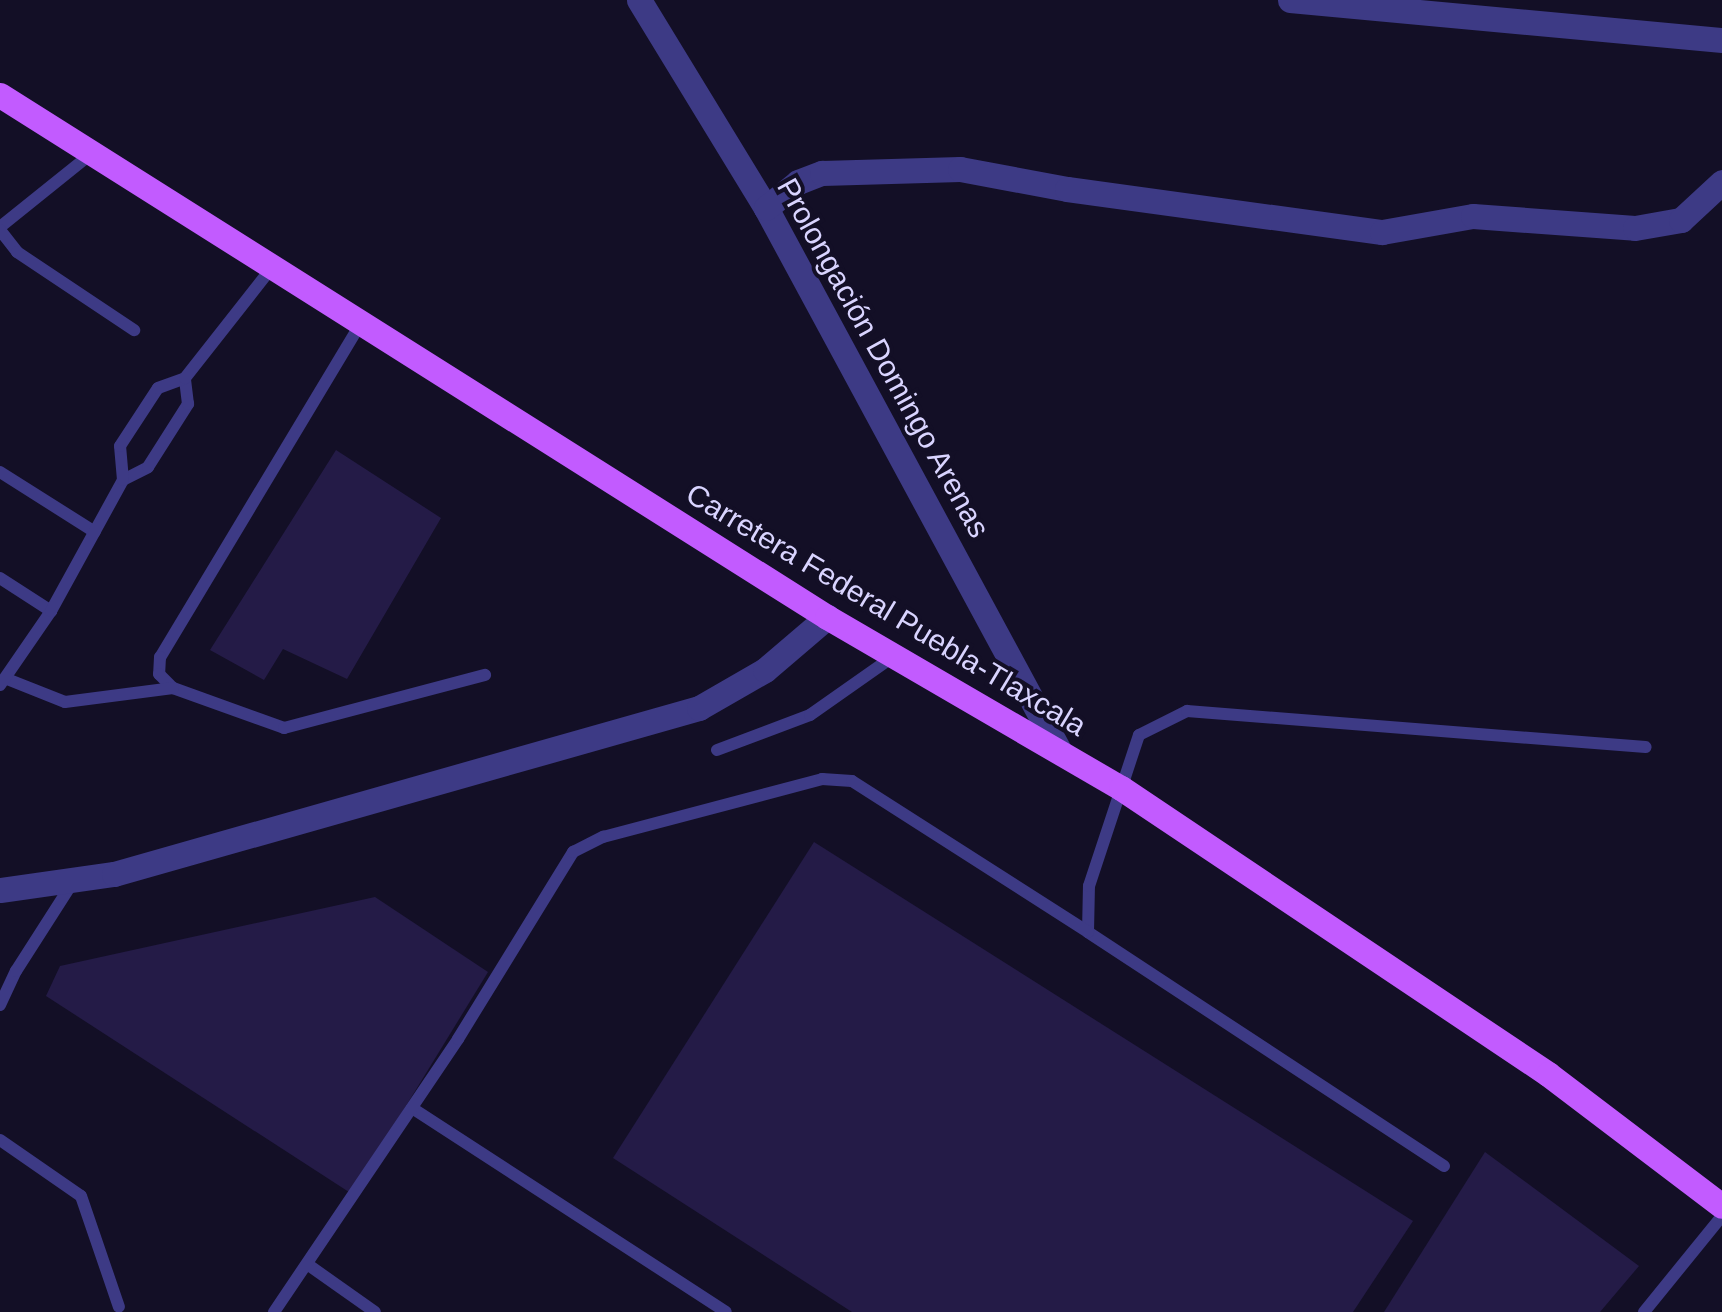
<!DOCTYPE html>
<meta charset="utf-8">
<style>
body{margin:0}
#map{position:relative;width:1722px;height:1312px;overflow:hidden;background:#130f26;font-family:Arial,sans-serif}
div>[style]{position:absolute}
.building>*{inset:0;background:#241b47}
.lane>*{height:12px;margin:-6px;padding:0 6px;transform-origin:6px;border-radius:6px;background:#3d3a85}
.street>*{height:25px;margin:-12.5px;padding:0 12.5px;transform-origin:12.5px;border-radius:12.5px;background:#3d3a85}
.primary>*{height:25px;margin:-12.5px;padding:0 12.5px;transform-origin:12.5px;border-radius:12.5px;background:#c25bff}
span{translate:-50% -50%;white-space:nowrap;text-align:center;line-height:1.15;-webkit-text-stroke:8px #130f26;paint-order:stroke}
.street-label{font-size:30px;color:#d9d4ff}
</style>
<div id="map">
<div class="building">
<i style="clip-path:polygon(336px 450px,441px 518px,347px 679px,283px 649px,264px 680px,210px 650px)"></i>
<i style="clip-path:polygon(814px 842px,1413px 1221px,1353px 1312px,852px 1312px,613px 1158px)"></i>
<i style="clip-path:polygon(375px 897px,488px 972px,352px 1194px,46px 996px,60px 966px)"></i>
<i style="clip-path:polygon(1485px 1152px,1639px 1266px,1600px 1312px,1384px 1312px)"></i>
</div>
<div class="lane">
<i style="left:0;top:227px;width:118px;rotate:-38.8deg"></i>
<i style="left:0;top:230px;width:28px;rotate:52deg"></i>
<i style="left:17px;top:252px;width:141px;rotate:33.7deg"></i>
<i style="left:361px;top:323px;width:390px;rotate:121deg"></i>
<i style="left:160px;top:657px;width:17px;rotate:93deg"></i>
<i style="left:159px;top:674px;width:20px;rotate:45deg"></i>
<i style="left:173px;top:688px;width:118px;rotate:19.8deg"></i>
<i style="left:284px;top:728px;width:208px;rotate:-14.8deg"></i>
<i style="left:0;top:472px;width:112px;rotate:32.3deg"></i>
<i style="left:123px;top:480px;width:28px;rotate:-27deg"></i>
<i style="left:148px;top:467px;width:75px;rotate:-57.6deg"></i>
<i style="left:188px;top:404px;width:26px;rotate:-97deg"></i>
<i style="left:0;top:578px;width:61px;rotate:32.9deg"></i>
<i style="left:7px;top:679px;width:62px;rotate:21.6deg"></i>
<i style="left:65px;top:702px;width:109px;rotate:-7.4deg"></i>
<i style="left:0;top:685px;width:90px;rotate:-55.4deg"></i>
<i style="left:51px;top:611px;width:149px;rotate:-61.2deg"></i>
<i style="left:123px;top:480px;width:34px;rotate:-95deg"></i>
<i style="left:120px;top:446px;width:69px;rotate:-56.8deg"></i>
<i style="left:158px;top:388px;width:29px;rotate:-20deg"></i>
<i style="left:185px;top:378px;width:142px;rotate:-51.8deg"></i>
<i style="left:717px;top:750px;width:99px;rotate:-20.6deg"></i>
<i style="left:810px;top:715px;width:103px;rotate:-35.1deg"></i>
<i style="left:0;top:1005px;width:38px;rotate:-65deg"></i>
<i style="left:16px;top:971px;width:106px;rotate:-57.4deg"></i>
<i style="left:412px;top:1108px;width:374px;rotate:33deg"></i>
<i style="left:0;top:1140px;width:98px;rotate:34.7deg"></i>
<i style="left:81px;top:1196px;width:117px;rotate:71.1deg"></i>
<i style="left:1444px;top:1166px;width:426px;rotate:-146.7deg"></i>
<i style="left:1088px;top:932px;width:46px;rotate:-88.8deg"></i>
<i style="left:1089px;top:886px;width:159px;rotate:-71.7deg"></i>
<i style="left:1139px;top:735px;width:54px;rotate:-26.6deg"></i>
<i style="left:1187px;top:711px;width:460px;rotate:4.5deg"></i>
<i style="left:307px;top:1264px;width:83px;rotate:35.2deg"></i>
<i style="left:274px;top:1312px;width:329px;rotate:-56deg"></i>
<i style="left:458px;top:1039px;width:220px;rotate:-58.4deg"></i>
<i style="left:573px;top:852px;width:34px;rotate:-27deg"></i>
<i style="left:603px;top:837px;width:227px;rotate:-14.8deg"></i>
<i style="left:822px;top:779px;width:30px;rotate:4deg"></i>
<i style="left:852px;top:781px;width:280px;rotate:32.6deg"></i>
<i style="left:1644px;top:1312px;width:124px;rotate:-50.9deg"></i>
</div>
<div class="street">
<i style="left:639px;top:0;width:244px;rotate:58.6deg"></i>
<i style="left:766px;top:208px;width:618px;rotate:61.61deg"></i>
<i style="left:1290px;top:0;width:434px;rotate:5.3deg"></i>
<i style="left:766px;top:208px;width:41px;rotate:-39.1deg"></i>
<i style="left:798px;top:182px;width:26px;rotate:-21deg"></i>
<i style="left:822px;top:173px;width:138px;rotate:-1.7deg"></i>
<i style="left:960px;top:169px;width:109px;rotate:10.6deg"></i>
<i style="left:1067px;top:189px;width:318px;rotate:7.8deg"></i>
<i style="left:1382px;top:232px;width:92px;rotate:-10deg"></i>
<i style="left:1473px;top:216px;width:162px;rotate:4.2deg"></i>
<i style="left:1635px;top:228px;width:47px;rotate:-9.9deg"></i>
<i style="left:1681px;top:220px;width:56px;rotate:-42.8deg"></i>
<i style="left:0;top:890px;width:115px;rotate:-8deg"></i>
<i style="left:114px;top:874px;width:608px;rotate:-15.84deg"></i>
<i style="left:699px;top:708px;width:76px;rotate:-29.9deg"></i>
<i style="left:765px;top:670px;width:82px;rotate:-40.5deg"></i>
</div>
<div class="primary">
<i style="left:0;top:95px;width:978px;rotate:32.26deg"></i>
<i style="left:827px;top:617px;width:340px;rotate:30.2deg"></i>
<i style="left:1121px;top:788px;width:514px;rotate:33.81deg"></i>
<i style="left:1548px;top:1074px;width:218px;rotate:37.2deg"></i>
</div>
<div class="street-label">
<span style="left:883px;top:358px;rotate:61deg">Prolongación Domingo Arenas</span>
<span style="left:886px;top:610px;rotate:31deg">Carretera Federal Puebla-Tlaxcala</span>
</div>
</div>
